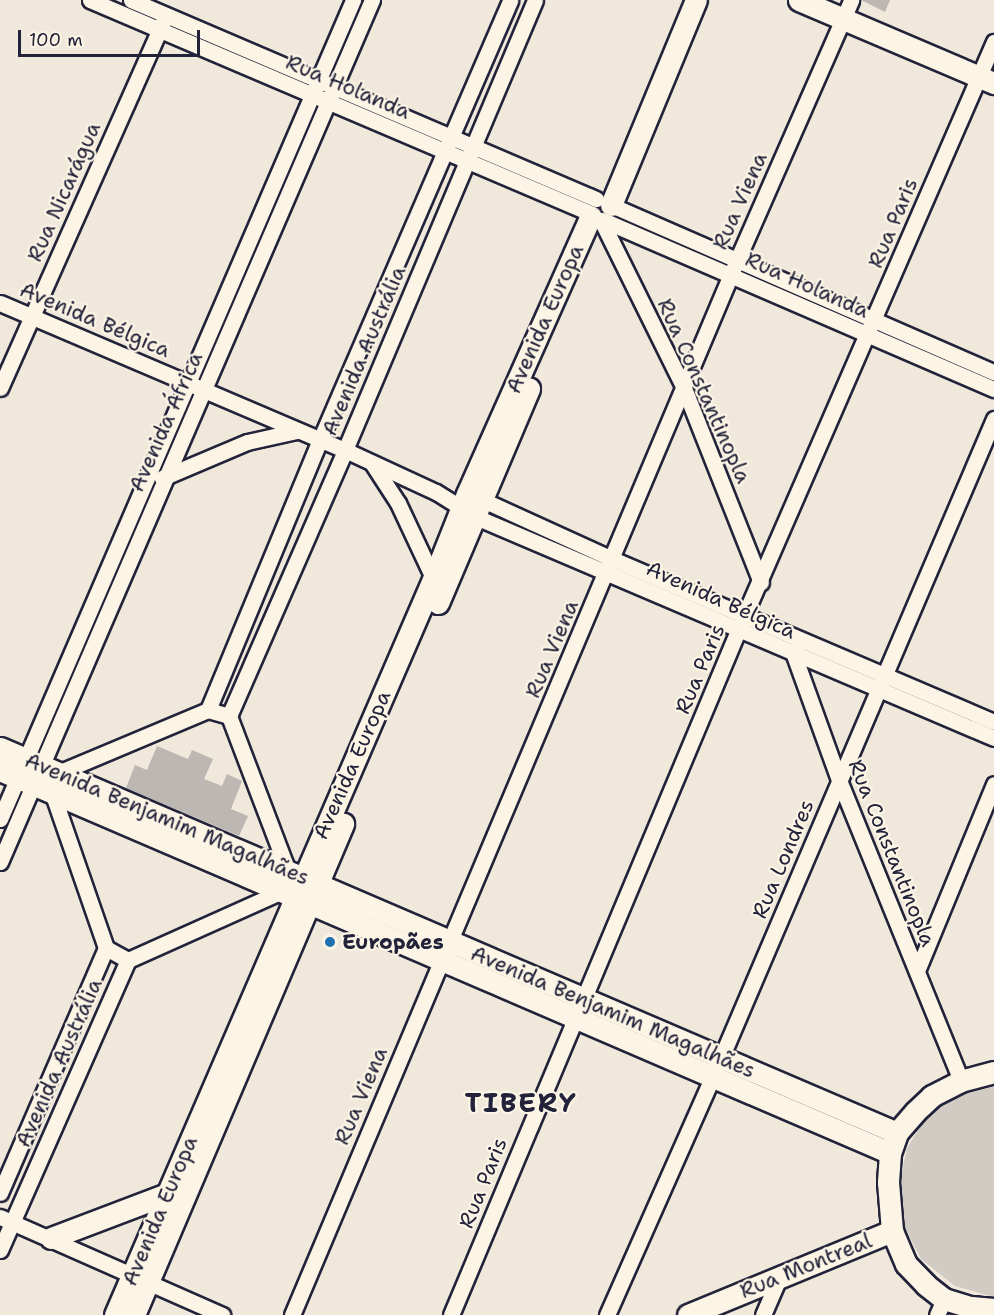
<!DOCTYPE html>
<meta charset="utf-8">
<style>
body{margin:0}
#map{position:relative;width:994px;height:1315px;overflow:hidden;background:#efe8db;font-family:"Shantell Sans",sans-serif}
div>[style]{position:absolute}
.green>*{inset:0;background:#d1cbc3}
.building>*{inset:0;background:#bcb7b3}
.roads{filter:drop-shadow(2px 0 #22223b) drop-shadow(-2px 0 #22223b) drop-shadow(0 2px #22223b) drop-shadow(0 -2px #22223b)}
.street>*{height:15px;margin:-7.5px;padding:0 7.5px;transform-origin:7.5px;border-radius:7.5px;background:#fcf5e5}
.secondary>*{height:21px;margin:-10.5px;padding:0 10.5px;transform-origin:10.5px;border-radius:10.5px;background:#fcf5e5}
.dots>*{width:16px;height:16px;translate:-50% -50%;box-sizing:border-box;border:3px solid #fcf5e5;border-radius:50%}
span{translate:-50% -50%;white-space:nowrap;text-align:center;line-height:1.15;-webkit-text-stroke:4.5px #fcf5e5;paint-order:stroke}
.street-label{font-size:21px;color:#22223b}
.poi-label{font-size:21px;color:#22223b;font-weight:700}
.left{translate:0 -50%;text-align:left}
.district-label{font-size:27px;color:#22223b;font-weight:700;letter-spacing:1.5px}
.scale{position:absolute;left:18px;top:30px;width:182px;height:27px;box-sizing:border-box;border:3px solid #22223b;border-top:0;padding-left:8px;font-size:18px;line-height:21px;white-space:nowrap;color:#22223b;-webkit-text-stroke:4px #fcf5e5;paint-order:stroke}
</style>
<div id="map">
<div class="green">
<i style="clip-path:polygon(994px 1086px,994px 1297px,955px 1286px,921px 1259px,901px 1220px,898px 1191px,907px 1148px,923px 1123px,945px 1103px,958px 1096px)"></i>
</div>
<div class="building">
<i style="clip-path:polygon(861px 0,890px 0,885px 12px)"></i>
<i style="clip-path:polygon(157px 746px,188px 759px,192px 750px,213px 759px,204px 779px,222px 786px,227px 774px,242px 781px,231px 809px,248px 816px,239px 836px,126px 788px,135px 765px,147px 770px)"></i>
</div>
<div class="roads">
<div class="street">
<i style="left:90px;top:0;width:543px;rotate:23.07deg"></i>
<i style="left:131px;top:0;width:506px;rotate:23.17deg"></i>
<i style="left:611px;top:205px;width:418px;rotate:23.6deg"></i>
<i style="left:601px;top:220px;width:187px;rotate:63.7deg"></i>
<i style="left:684px;top:388px;width:209px;rotate:68.4deg"></i>
<i style="left:603px;top:220px;width:426px;rotate:23.4deg"></i>
<i style="left:0;top:303px;width:375px;rotate:23.1deg"></i>
<i style="left:345px;top:450px;width:100px;rotate:24.8deg"></i>
<i style="left:436px;top:492px;width:47px;rotate:32deg"></i>
<i style="left:476px;top:517px;width:563px;rotate:23.11deg"></i>
<i style="left:0;top:388px;width:403px;rotate:-66deg"></i>
<i style="left:372px;top:463px;width:48px;rotate:57deg"></i>
<i style="left:398px;top:503px;width:87px;rotate:64.9deg"></i>
<i style="left:162px;top:478px;width:92px;rotate:-23deg"></i>
<i style="left:247px;top:442px;width:51px;rotate:-12.4deg"></i>
<i style="left:474px;top:496px;width:152px;rotate:24.5deg"></i>
<i style="left:612px;top:559px;width:415px;rotate:23.1deg"></i>
<i style="left:796px;top:650px;width:5px;rotate:112deg"></i>
<i style="left:794px;top:655px;width:133px;rotate:70.2deg"></i>
<i style="left:839px;top:780px;width:325px;rotate:67.9deg"></i>
<i style="left:208px;top:710px;width:292px;rotate:-67.5deg"></i>
<i style="left:320px;top:440px;width:479px;rotate:-66.6deg"></i>
<i style="left:229px;top:716px;width:290px;rotate:-66.4deg"></i>
<i style="left:345px;top:450px;width:488px;rotate:-67.1deg"></i>
<i style="left:58px;top:773px;width:163px;rotate:-22.8deg"></i>
<i style="left:208px;top:710px;width:22px;rotate:16deg"></i>
<i style="left:229px;top:716px;width:166px;rotate:69.2deg"></i>
<i style="left:52px;top:792px;width:165px;rotate:70.9deg"></i>
<i style="left:106px;top:948px;width:25px;rotate:29deg"></i>
<i style="left:128px;top:960px;width:169px;rotate:-24.1deg"></i>
<i style="left:0;top:819px;width:892px;rotate:-66.68deg"></i>
<i style="left:0;top:862px;width:939px;rotate:-66.66deg"></i>
<i style="left:917px;top:971px;width:202px;rotate:-67.6deg"></i>
<i style="left:0;top:1193px;width:267px;rotate:-66.6deg"></i>
<i style="left:0;top:1217px;width:243px;rotate:23.8deg"></i>
<i style="left:0;top:1250px;width:317px;rotate:-66.2deg"></i>
<i style="left:292px;top:1315px;width:1130px;rotate:-67.13deg"></i>
<i style="left:731px;top:274px;width:299px;rotate:-66.3deg"></i>
<i style="left:451px;top:1315px;width:760px;rotate:-67.25deg"></i>
<i style="left:745px;top:614px;width:624px;rotate:-66.48deg"></i>
<i style="left:607px;top:1315px;width:281px;rotate:-66.1deg"></i>
<i style="left:721px;top:1058px;width:695px;rotate:-66.87deg"></i>
<i style="left:763px;top:1315px;width:40px;rotate:-66.6deg"></i>
<i style="left:937px;top:1315px;width:17px;rotate:-66deg"></i>
</div>
<div class="secondary">
<i style="left:799px;top:0;width:212px;rotate:23.1deg"></i>
<i style="left:611px;top:205px;width:222px;rotate:-67.5deg"></i>
<i style="left:438px;top:603px;width:233px;rotate:-67deg"></i>
<i style="left:0;top:748px;width:976px;rotate:23.23deg"></i>
<i style="left:0;top:770px;width:969px;rotate:23.28deg"></i>
<i style="left:994px;top:1072px;width:34px;rotate:165deg"></i>
<i style="left:961px;top:1081px;width:33px;rotate:153deg"></i>
<i style="left:932px;top:1096px;width:23px;rotate:137deg"></i>
<i style="left:915px;top:1112px;width:28px;rotate:131deg"></i>
<i style="left:897px;top:1133px;width:21px;rotate:109deg"></i>
<i style="left:890px;top:1153px;width:29px;rotate:94deg"></i>
<i style="left:888px;top:1182px;width:49px;rotate:85.3deg"></i>
<i style="left:892px;top:1231px;width:36px;rotate:67deg"></i>
<i style="left:906px;top:1264px;width:29px;rotate:46deg"></i>
<i style="left:926px;top:1285px;width:23px;rotate:38deg"></i>
<i style="left:944px;top:1299px;width:28px;rotate:17deg"></i>
<i style="left:971px;top:1307px;width:23px;rotate:5deg"></i>
<i style="left:51px;top:1238px;width:124px;rotate:-20.8deg"></i>
<i style="left:115px;top:1315px;width:804px;rotate:-66.62deg"></i>
<i style="left:434px;top:577px;width:89px;rotate:-68.3deg"></i>
<i style="left:467px;top:494px;width:304px;rotate:-66deg"></i>
<i style="left:134px;top:1315px;width:534px;rotate:-66.94deg"></i>
<i style="left:688px;top:1315px;width:221px;rotate:-22.4deg"></i>
</div>
</div>
<div class="dots">
<i style="left:330px;top:942px;background:#1f6fb2"></i>
</div>
<div class="street-label">
<span style="left:348px;top:87px;rotate:23deg">Rua Holanda</span>
<span style="left:64px;top:192px;rotate:-66deg">Rua Nicarágua</span>
<span style="left:740px;top:201px;rotate:-66deg">Rua Viena</span>
<span style="left:893px;top:223px;rotate:-67deg">Rua Paris</span>
<span style="left:807px;top:285px;rotate:24deg">Rua Holanda</span>
<span style="left:545px;top:319px;rotate:-66deg">Avenida Europa</span>
<span style="left:95px;top:320px;rotate:23deg">Avenida Bélgica</span>
<span style="left:364px;top:351px;rotate:-67deg">Avenida Austrália</span>
<span style="left:704px;top:391px;rotate:66deg">Rua Constantinopla</span>
<span style="left:166px;top:422px;rotate:-66deg">Avenida África</span>
<span style="left:721px;top:600px;rotate:24deg">Avenida Bélgica</span>
<span style="left:552px;top:649px;rotate:-67deg">Rua Viena</span>
<span style="left:700px;top:669px;rotate:-67deg">Rua Paris</span>
<span style="left:352px;top:765px;rotate:-66deg">Avenida Europa</span>
<span style="left:167px;top:819px;rotate:23deg">Avenida Benjamim Magalhães</span>
<span style="left:892px;top:853px;rotate:68deg">Rua Constantinopla</span>
<span style="left:783px;top:859px;rotate:-67deg">Rua Londres</span>
<span style="left:613px;top:1012px;rotate:23deg">Avenida Benjamim Magalhães</span>
<span style="left:59px;top:1063px;rotate:-66deg">Avenida Austrália</span>
<span style="left:361px;top:1096px;rotate:-67deg">Rua Viena</span>
<span style="left:483px;top:1183px;rotate:-68deg">Rua Paris</span>
<span style="left:160px;top:1211px;rotate:-67deg">Avenida Europa</span>
<span style="left:806px;top:1266px;rotate:-22deg">Rua Montreal</span>
</div>
<div class="poi-label">
<span class="left" style="left:342px;top:942px">Europães</span>
</div>
<div class="district-label">
<span style="left:521px;top:1103px">TIBERY</span>
</div>
<div class="scale">100 m</div>
</div>
